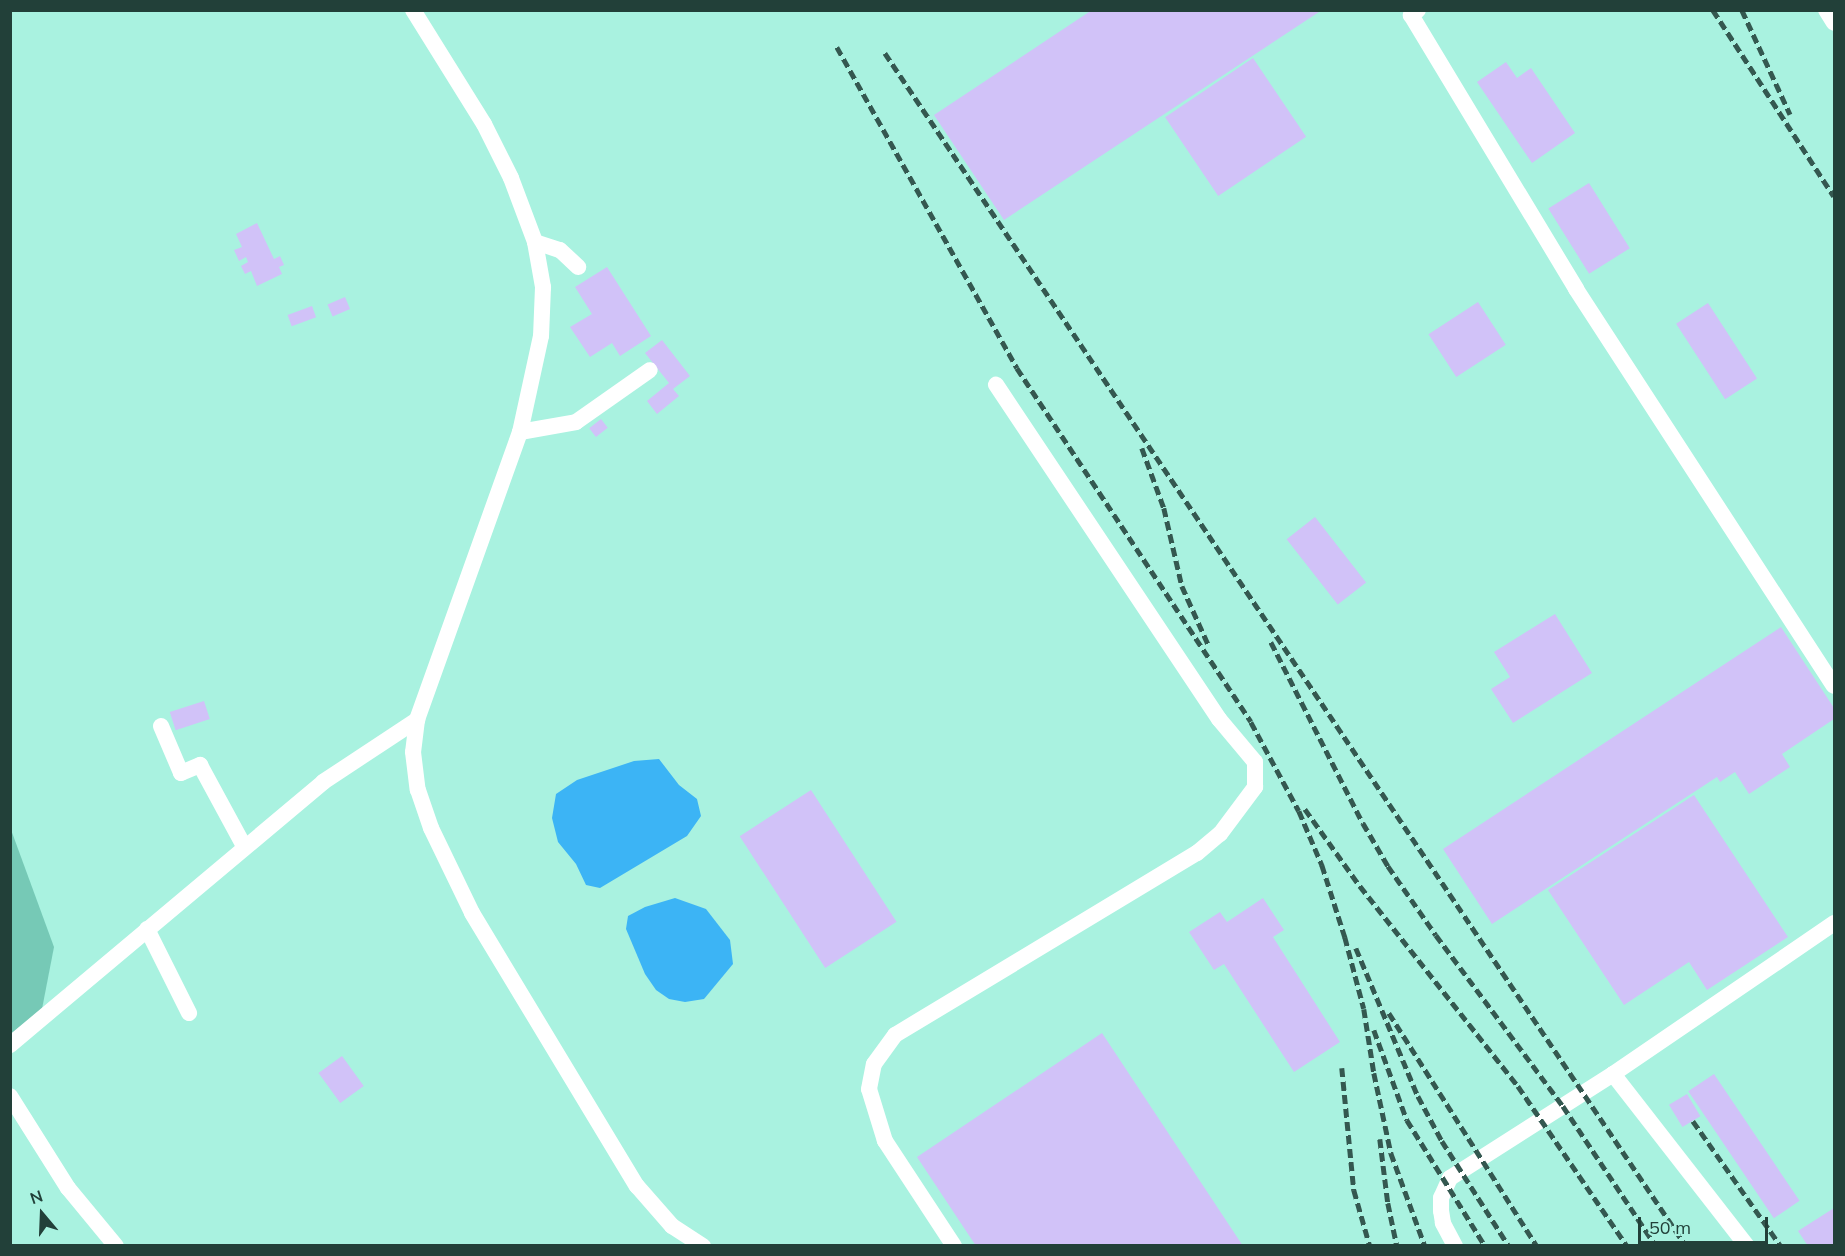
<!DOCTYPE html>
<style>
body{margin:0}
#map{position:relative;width:1845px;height:1256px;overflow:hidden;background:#a9f2e0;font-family:Mulish,sans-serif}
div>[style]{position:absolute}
.green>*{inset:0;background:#76c9b6}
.water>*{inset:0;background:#3cb4f5}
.building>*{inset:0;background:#d1c2f8;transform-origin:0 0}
.minor>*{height:16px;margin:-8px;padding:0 8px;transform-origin:8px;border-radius:8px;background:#fff}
.rail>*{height:4.5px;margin-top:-2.25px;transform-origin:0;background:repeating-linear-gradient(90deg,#345850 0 9px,transparent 0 13.5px)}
span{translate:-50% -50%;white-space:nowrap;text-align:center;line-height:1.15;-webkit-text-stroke:6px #a9f2e0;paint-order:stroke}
.frame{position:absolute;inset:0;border:12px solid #224039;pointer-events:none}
.north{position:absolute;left:12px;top:1184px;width:60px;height:60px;-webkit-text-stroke:4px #a9f2e0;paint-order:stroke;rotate:341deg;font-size:16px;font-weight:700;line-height:24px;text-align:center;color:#224039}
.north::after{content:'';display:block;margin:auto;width:21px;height:27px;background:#224039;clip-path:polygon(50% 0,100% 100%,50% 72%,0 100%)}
.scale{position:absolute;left:1638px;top:1217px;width:130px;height:27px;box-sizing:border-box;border:3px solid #224039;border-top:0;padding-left:8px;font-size:18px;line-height:21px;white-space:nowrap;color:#224039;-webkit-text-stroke:4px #a9f2e0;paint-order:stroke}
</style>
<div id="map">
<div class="green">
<i style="clip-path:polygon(10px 827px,54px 947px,42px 1009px,10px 1035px)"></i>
</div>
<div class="water">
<i style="clip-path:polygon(659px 759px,679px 785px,697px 799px,701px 816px,687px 836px,600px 888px,586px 885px,576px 864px,558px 842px,552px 818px,556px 794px,577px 780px,634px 761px)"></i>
<i style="clip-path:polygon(675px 898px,706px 909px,730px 940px,733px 964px,704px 999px,685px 1002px,669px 999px,656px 990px,645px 974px,626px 929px,628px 916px,645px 907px)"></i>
</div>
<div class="building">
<i style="clip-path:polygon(1092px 10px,1322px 10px,1004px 220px,934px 115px)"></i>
<i style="left:1253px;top:58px;width:95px;height:106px;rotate:56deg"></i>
<i style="clip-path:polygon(1506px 62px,1517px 78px,1531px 68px,1575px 133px,1532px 163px,1477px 82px)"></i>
<i style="left:1589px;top:183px;width:77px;height:48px;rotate:58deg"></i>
<i style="clip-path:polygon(257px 223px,274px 259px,280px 256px,284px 265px,279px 267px,282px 274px,257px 286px,251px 271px,245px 274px,241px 266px,248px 262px,246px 257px,239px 261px,234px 250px,242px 247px,236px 234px)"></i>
<i style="clip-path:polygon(607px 267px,651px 336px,620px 356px,612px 343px,590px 357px,570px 327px,592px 314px,575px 287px)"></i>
<i style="left:345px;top:297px;width:13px;height:19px;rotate:67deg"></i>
<i style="left:1478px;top:302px;width:51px;height:59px;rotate:57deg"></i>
<i style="left:1708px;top:303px;width:90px;height:38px;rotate:57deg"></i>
<i style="left:312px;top:306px;width:12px;height:26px;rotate:70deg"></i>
<i style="clip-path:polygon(662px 340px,690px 376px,673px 389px,679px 396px,657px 414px,647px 401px,669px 383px,645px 353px)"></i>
<i style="left:601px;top:419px;width:11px;height:15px;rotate:52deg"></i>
<i style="left:1315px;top:517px;width:83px;height:36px;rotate:52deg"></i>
<i style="clip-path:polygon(1555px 614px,1592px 673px,1513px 723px,1491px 689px,1510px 677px,1494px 652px)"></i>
<i style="clip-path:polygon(1781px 627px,1834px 708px,1834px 719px,1782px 754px,1790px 767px,1749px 794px,1735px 772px,1720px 782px,1717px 777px,1492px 924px,1443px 849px)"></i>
<i style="left:204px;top:701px;width:19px;height:36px;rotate:72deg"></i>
<i style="left:811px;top:790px;width:157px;height:85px;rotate:57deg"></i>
<i style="clip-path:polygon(1694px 795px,1788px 937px,1707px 990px,1689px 962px,1624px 1005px,1548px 890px)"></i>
<i style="clip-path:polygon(1263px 898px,1284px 930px,1273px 937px,1340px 1042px,1294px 1072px,1224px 964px,1214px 970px,1189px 932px,1220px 912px,1227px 922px)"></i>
<i style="clip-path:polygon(1102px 1033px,1243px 1246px,976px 1246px,917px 1157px)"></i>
<i style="left:342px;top:1056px;width:37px;height:29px;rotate:54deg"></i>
<i style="left:1714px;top:1074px;width:153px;height:31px;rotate:56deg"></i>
<i style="left:1687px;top:1094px;width:26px;height:21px;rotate:59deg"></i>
<i style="clip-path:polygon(1834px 1208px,1834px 1246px,1808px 1246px,1798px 1231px)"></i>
</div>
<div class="minor">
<i style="left:413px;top:10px;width:134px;rotate:58.1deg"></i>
<i style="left:484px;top:124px;width:60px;rotate:63.4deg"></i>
<i style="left:511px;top:178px;width:68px;rotate:69.4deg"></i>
<i style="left:535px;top:242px;width:46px;rotate:79.9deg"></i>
<i style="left:543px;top:287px;width:49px;rotate:92.3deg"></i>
<i style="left:541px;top:336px;width:98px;rotate:102.3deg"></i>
<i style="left:520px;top:432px;width:306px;rotate:109.7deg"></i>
<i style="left:417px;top:720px;width:32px;rotate:97deg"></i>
<i style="left:413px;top:752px;width:38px;rotate:83deg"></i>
<i style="left:418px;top:790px;width:40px;rotate:71.1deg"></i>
<i style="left:431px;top:828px;width:94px;rotate:64.2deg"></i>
<i style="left:472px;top:913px;width:319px;rotate:58.9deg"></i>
<i style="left:637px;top:1186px;width:53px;rotate:48.8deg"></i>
<i style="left:672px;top:1226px;width:37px;rotate:33deg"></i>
<i style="left:1418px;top:10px;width:9px;rotate:144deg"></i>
<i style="left:1411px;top:15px;width:320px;rotate:58.9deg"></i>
<i style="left:1576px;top:289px;width:473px;rotate:57deg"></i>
<i style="left:1826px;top:10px;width:15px;rotate:58deg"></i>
<i style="left:535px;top:242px;width:26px;rotate:18deg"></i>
<i style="left:560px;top:250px;width:25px;rotate:43deg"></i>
<i style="left:520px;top:432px;width:57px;rotate:-10.1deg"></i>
<i style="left:576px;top:422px;width:90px;rotate:-35.1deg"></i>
<i style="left:161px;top:726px;width:51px;rotate:66.9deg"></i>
<i style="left:181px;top:773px;width:21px;rotate:-23deg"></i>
<i style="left:200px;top:765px;width:92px;rotate:61.5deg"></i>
<i style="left:147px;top:929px;width:94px;rotate:63.4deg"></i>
<i style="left:10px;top:1045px;width:409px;rotate:-40deg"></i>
<i style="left:323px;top:782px;width:113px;rotate:-33.4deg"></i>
<i style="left:1613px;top:1074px;width:218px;rotate:52.1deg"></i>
<i style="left:10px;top:1096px;width:109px;rotate:57.8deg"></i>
<i style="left:68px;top:1188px;width:75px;rotate:50.4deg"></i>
<i style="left:954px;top:1246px;width:126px;rotate:-123.3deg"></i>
<i style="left:885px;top:1141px;width:54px;rotate:-107.1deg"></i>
<i style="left:869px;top:1089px;width:25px;rotate:-79deg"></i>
<i style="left:874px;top:1064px;width:36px;rotate:-54deg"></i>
<i style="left:895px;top:1035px;width:353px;rotate:-31.1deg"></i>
<i style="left:1197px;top:853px;width:30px;rotate:-40deg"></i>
<i style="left:1220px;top:834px;width:59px;rotate:-53.3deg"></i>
<i style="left:1255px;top:787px;width:25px;rotate:-90deg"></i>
<i style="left:1255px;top:762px;width:56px;rotate:-129.9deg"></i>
<i style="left:1219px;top:719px;width:402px;rotate:-123.7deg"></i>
<i style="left:1455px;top:1246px;width:26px;rotate:-118deg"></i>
<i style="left:1443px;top:1223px;width:12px;rotate:-99deg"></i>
<i style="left:1441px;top:1211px;width:13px;rotate:-90deg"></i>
<i style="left:1441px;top:1198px;width:22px;rotate:-66deg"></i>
<i style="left:1450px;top:1178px;width:193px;rotate:-32.5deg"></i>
<i style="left:1613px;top:1074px;width:268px;rotate:-34.3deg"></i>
</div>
<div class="rail">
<i style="left:1713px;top:10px;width:222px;rotate:57deg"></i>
<i style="left:1742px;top:10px;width:115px;rotate:65.2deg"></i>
<i style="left:837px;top:47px;width:368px;rotate:60.7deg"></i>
<i style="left:1017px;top:368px;width:424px;rotate:56.5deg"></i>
<i style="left:1251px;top:722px;width:101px;rotate:61.7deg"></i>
<i style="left:1299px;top:811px;width:59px;rotate:66.9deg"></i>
<i style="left:1322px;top:865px;width:76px;rotate:72.3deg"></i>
<i style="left:1345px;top:937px;width:74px;rotate:75.2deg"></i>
<i style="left:1364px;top:1009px;width:65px;rotate:81.1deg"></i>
<i style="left:1374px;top:1073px;width:82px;rotate:78deg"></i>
<i style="left:1391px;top:1153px;width:99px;rotate:69.9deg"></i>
<i style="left:885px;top:53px;width:1437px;rotate:56.12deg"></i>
<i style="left:1142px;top:448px;width:64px;rotate:69.9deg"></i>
<i style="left:1164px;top:508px;width:80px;rotate:77deg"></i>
<i style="left:1182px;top:586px;width:66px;rotate:65.8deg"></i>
<i style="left:1271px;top:642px;width:203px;rotate:63.1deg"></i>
<i style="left:1363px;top:823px;width:50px;rotate:59.8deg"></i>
<i style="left:1388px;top:866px;width:84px;rotate:55.2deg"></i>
<i style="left:1436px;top:935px;width:213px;rotate:53.4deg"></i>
<i style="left:1563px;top:1106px;width:168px;rotate:56.4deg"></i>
<i style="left:1305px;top:809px;width:95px;rotate:54.5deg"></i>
<i style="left:1360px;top:886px;width:255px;rotate:51.7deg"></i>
<i style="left:1518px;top:1086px;width:194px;rotate:55.7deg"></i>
<i style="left:1356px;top:948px;width:160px;rotate:67.3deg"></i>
<i style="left:1418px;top:1096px;width:51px;rotate:61.9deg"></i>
<i style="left:1442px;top:1141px;width:125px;rotate:57.5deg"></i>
<i style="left:1389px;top:1013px;width:276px;rotate:57.6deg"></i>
<i style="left:1374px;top:1030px;width:96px;rotate:69.9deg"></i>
<i style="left:1407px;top:1120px;width:148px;rotate:58.2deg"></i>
<i style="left:1342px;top:1068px;width:123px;rotate:84.4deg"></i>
<i style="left:1354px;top:1190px;width:58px;rotate:74.1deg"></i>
<i style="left:1693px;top:1121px;width:153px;rotate:54.9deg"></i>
<i style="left:1380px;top:1139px;width:64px;rotate:82.9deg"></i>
<i style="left:1388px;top:1203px;width:44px;rotate:78.2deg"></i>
</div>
<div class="frame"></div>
<div class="north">N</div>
<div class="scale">50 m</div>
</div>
